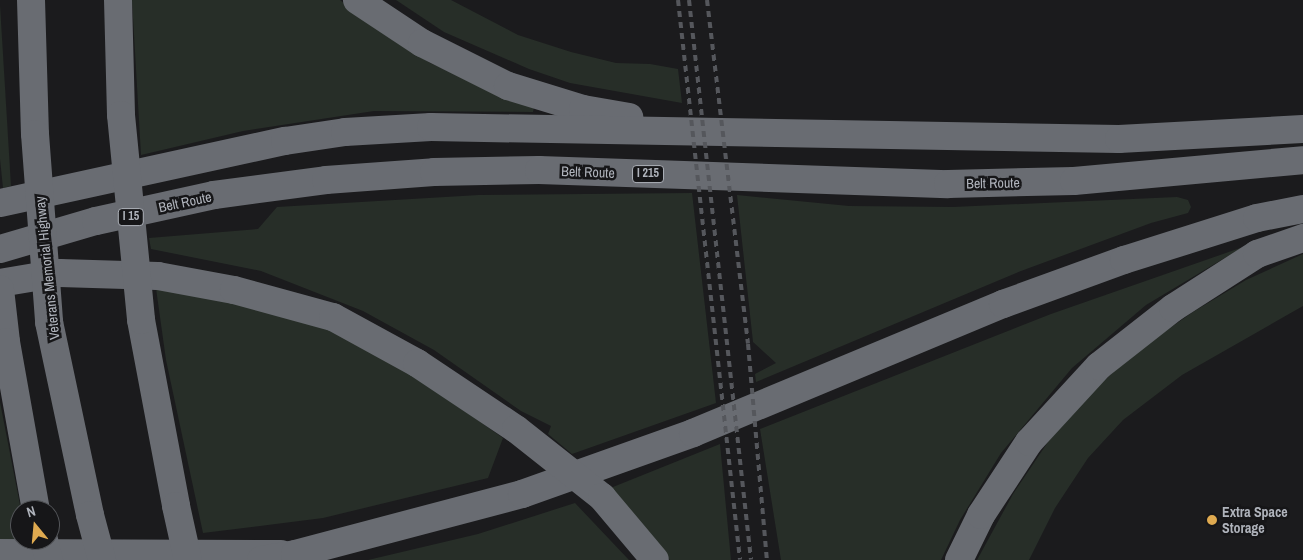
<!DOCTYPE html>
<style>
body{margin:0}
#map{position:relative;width:1303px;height:560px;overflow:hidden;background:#1b1b1d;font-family:"Archivo Narrow",sans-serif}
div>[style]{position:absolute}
.green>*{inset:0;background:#272e28}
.highway>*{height:28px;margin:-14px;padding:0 14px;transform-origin:14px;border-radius:14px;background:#696c72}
.rail>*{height:4px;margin-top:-2px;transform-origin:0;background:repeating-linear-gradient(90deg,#55575c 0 6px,transparent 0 11px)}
.highway-bridge>*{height:28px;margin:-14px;padding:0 14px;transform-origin:14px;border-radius:14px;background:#696c72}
.dots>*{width:14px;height:14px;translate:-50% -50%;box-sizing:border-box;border:2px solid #161618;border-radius:50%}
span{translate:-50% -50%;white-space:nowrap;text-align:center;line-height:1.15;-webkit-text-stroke:5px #161618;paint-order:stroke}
.shield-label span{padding:1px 4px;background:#161618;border:1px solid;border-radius:4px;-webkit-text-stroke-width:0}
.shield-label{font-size:12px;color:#afb3bb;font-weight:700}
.street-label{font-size:14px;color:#afb3bb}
.poi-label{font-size:14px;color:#afb3bb;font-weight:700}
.left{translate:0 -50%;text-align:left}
.north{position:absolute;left:10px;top:500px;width:50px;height:50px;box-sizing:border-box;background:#161618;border:1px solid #535559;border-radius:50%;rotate:343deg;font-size:14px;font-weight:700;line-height:20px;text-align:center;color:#afb3bb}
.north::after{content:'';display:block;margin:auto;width:18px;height:22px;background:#dfaa50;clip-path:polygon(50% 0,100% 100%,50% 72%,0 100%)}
</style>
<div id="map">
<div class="green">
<i style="clip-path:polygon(132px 0,340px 0,371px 25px,430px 63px,534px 107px,533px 112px,374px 111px,243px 131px,141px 155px)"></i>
<i style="clip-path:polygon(396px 0,451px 0,518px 35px,571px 52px,616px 63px,650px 64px,678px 69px,682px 103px,570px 83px,529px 69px,444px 32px)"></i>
<i style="clip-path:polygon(0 5px,11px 186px,3px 188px,0 159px)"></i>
<i style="clip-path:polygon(692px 193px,716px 403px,572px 454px,548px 434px,551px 426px,521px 411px,434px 350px,363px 311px,261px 271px,151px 249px,149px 238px,258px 229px,277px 207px,479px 195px)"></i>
<i style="clip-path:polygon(737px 195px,849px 206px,953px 207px,1177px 197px,1188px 200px,1191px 207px,1188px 213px,1151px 223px,1021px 271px,756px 382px,755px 374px,776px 363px,753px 342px)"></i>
<i style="clip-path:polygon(1243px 247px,1146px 305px,1072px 368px,1001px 453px,960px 520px,941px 560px,781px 560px,760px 429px,1051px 314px)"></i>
<i style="clip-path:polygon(1303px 254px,1303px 306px,1182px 375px,1123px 420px,1088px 458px,1055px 508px,1029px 560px,977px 560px,1013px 494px,1054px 433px,1094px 390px,1134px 353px,1193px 312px,1246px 280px)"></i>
<i style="clip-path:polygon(155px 281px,328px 329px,418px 378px,503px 438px,488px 478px,323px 518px,203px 533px,166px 360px)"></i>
<i style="clip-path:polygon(0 402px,21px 510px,20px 540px,0 543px)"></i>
<i style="clip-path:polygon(720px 444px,731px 560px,670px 560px,608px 489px)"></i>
<i style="clip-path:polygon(575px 503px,629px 560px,368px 560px,478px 534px)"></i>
</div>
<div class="highway">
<i style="left:31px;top:0;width:134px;rotate:88.3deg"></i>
<i style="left:118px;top:0;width:115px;rotate:88.5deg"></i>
<i style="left:357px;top:0;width:78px;rotate:33.5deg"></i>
<i style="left:422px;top:43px;width:96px;rotate:26.6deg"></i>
<i style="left:508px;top:86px;width:78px;rotate:17deg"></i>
<i style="left:583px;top:109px;width:47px;rotate:9.9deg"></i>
<i style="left:0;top:203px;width:292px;rotate:-12.3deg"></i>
<i style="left:285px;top:141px;width:61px;rotate:-8.5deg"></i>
<i style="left:345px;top:132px;width:86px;rotate:-3.3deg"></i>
<i style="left:431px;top:127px;width:688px;rotate:1deg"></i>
<i style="left:1119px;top:139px;width:184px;rotate:-3.1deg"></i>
<i style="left:0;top:249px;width:100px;rotate:-16.3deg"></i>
<i style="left:96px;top:221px;width:121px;rotate:-12.4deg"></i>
<i style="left:214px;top:195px;width:113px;rotate:-7.6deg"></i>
<i style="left:326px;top:180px;width:108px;rotate:-4.2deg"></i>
<i style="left:434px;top:172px;width:105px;rotate:-1.1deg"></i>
<i style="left:539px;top:170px;width:409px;rotate:2deg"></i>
<i style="left:948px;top:184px;width:126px;rotate:-1.4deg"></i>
<i style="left:1074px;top:181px;width:230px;rotate:-5.2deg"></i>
<i style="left:0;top:283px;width:61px;rotate:-9.5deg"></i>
<i style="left:60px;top:273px;width:98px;rotate:1.8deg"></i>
<i style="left:158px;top:276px;width:77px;rotate:10.4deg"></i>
<i style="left:234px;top:290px;width:103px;rotate:15.3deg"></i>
<i style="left:333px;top:317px;width:96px;rotate:28.7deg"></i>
<i style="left:417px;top:363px;width:119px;rotate:33.7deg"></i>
<i style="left:0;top:289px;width:53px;rotate:83.5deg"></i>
<i style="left:6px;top:342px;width:171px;rotate:79.9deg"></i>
<i style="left:141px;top:320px;width:189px;rotate:79.3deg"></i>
<i style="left:49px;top:322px;width:197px;rotate:78deg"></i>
<i style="left:0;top:553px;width:281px;rotate:0.2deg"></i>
<i style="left:261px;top:560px;width:35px;rotate:-10deg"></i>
<i style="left:295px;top:554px;width:235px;rotate:-14.8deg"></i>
<i style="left:522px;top:494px;width:182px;rotate:-19.6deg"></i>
<i style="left:693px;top:433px;width:336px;rotate:-22.6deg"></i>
<i style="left:1003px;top:304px;width:129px;rotate:-20deg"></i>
<i style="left:1124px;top:260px;width:139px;rotate:-17.5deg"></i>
<i style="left:1257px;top:218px;width:47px;rotate:-11.1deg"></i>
<i style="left:959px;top:560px;width:50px;rotate:-63.9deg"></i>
<i style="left:981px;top:515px;width:87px;rotate:-56.7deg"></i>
<i style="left:1029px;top:442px;width:103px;rotate:-47.4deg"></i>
<i style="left:1099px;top:366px;width:94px;rotate:-38.1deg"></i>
<i style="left:1173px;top:308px;width:100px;rotate:-32.7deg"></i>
<i style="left:1257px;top:254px;width:49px;rotate:-19.2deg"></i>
</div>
<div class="rail">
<i style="left:678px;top:0;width:563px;rotate:83.68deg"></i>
<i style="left:689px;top:0;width:563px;rotate:83.68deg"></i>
<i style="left:707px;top:0;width:346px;rotate:83.2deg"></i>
<i style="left:748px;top:344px;width:217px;rotate:85deg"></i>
</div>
<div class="highway-bridge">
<i style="left:121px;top:115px;width:206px;rotate:84.4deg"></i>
<i style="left:35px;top:134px;width:189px;rotate:85.7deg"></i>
<i style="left:516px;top:429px;width:110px;rotate:38.3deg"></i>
<i style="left:602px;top:497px;width:82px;rotate:49.9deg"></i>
<i style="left:176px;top:506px;width:55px;rotate:77.5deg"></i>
<i style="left:90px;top:515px;width:47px;rotate:75.1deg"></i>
<i style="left:44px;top:540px;width:21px;rotate:76deg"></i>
</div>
<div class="dots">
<i style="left:1212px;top:520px;background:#dfaa50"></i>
</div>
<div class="shield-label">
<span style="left:648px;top:174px">I 215</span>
<span style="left:131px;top:217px">I 15</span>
</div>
<div class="street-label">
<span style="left:588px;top:172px;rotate:2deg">Belt Route</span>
<span style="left:993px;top:183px;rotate:-1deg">Belt Route</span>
<span style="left:185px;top:202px;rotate:-12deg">Belt Route</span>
<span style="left:47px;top:268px;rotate:-96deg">Veterans Memorial Highway</span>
</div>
<div class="poi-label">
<span class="left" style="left:1222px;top:520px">Extra Space<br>Storage</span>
</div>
<div class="north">N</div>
</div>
